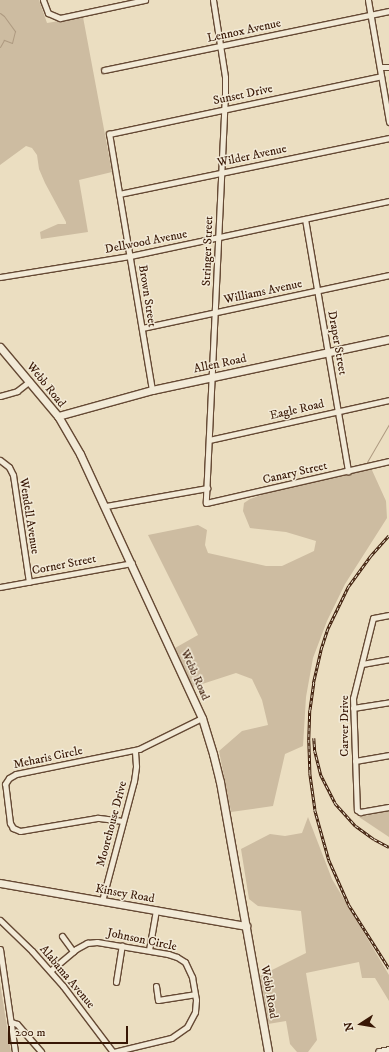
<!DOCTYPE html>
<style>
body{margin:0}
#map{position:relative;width:389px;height:1052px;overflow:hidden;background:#ebdec1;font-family:"IM FELL DW Pica",serif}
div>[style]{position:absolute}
.green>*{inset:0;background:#cdbca1}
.stream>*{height:1px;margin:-0.5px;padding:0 0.5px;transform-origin:0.5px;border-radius:0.5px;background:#ae9a81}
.roads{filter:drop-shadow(1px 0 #654934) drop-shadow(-1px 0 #654934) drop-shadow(0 1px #654934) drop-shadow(0 -1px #654934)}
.street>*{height:5px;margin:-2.5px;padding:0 2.5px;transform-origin:2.5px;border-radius:2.5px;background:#f2ead7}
.secondary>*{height:7px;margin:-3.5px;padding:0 3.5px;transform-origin:3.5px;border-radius:3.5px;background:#f2ead7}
.rail>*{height:2.5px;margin-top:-1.25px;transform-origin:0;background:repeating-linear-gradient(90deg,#f2ead7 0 3px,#381705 0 6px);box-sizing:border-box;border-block:1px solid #381705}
span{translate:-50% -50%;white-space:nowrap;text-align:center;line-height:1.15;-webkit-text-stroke:3px #f2ead7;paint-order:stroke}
.street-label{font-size:12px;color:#381705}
.north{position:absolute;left:341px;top:1004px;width:40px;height:40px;-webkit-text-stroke:3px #f2ead7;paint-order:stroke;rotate:258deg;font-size:11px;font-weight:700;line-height:16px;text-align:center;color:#381705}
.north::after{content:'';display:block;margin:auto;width:14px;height:18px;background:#381705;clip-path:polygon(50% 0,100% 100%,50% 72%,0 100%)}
.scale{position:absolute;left:8px;top:1026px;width:120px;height:18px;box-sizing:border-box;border:2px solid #381705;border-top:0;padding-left:5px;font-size:12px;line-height:14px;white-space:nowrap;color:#381705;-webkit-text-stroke:3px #f2ead7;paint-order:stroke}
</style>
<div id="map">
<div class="green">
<i style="clip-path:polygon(0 0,39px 0,47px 23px,83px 17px,112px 172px,79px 180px,88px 232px,41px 239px,40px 232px,58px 224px,66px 224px,66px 222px,45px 183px,39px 169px,37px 155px,32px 148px,26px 146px,0 165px)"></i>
<i style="clip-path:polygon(371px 468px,386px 501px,387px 518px,345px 584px,327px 621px,313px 658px,306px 697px,303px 746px,285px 754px,273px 806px,231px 812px,219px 751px,242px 731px,268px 725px,262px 700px,252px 679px,236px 673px,193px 687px,175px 648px,198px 635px,148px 535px,198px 525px,207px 530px,205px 545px,208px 553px,266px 566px,282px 566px,314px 551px,316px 541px,286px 532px,250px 528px,243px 511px,244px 503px,250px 499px,270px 492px)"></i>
<i style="clip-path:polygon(389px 811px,389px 837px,359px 817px)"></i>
<i style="clip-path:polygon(308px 817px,332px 879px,389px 975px,389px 1001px,375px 978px,362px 978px,359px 962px,306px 973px,317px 1040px,308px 1052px,297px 1052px,290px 1044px,286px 1021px,268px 1024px,260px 976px,306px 953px,301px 911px,258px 906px,249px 899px,241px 849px,270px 834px,285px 836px,302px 833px)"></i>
<i style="clip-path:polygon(0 983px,11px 1052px,0 1052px)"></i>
</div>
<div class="stream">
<i style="left:0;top:13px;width:5px;rotate:37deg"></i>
<i style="left:4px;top:16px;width:19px;rotate:54deg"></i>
<i style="left:15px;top:31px;width:12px;rotate:104deg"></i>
<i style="left:12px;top:43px;width:9px;rotate:-159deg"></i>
<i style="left:4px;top:40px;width:8px;rotate:120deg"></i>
<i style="left:367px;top:462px;width:44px;rotate:-59.9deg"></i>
</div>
<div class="roads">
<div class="street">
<i style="left:43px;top:0;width:14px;rotate:69deg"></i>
<i style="left:48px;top:13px;width:13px;rotate:23deg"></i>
<i style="left:60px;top:18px;width:87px;rotate:-12deg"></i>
<i style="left:213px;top:0;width:78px;rotate:81.1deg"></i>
<i style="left:225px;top:77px;width:17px;rotate:90deg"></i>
<i style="left:225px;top:94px;width:409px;rotate:92.7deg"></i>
<i style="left:206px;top:503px;width:188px;rotate:-12.9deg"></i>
<i style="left:368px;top:0;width:124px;rotate:80.2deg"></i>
<i style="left:380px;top:67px;width:9px"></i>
<i style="left:104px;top:70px;width:291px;rotate:-11.7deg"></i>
<i style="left:119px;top:194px;width:276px;rotate:-11.7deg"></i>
<i style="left:305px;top:219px;width:256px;rotate:80.3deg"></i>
<i style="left:0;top:277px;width:132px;rotate:-9.2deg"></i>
<i style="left:130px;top:256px;width:265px;rotate:-12deg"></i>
<i style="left:142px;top:328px;width:253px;rotate:-12.1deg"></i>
<i style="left:152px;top:390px;width:260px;rotate:-99.5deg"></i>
<i style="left:109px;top:134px;width:278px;rotate:-12deg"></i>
<i style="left:0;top:396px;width:18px;rotate:-16deg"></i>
<i style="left:17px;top:391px;width:16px;rotate:-38deg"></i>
<i style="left:209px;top:440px;width:184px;rotate:-12.5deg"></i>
<i style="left:0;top:460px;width:11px;rotate:38deg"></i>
<i style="left:9px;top:467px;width:9px;rotate:63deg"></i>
<i style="left:13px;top:475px;width:108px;rotate:81.5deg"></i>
<i style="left:106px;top:506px;width:103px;rotate:-10.1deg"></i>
<i style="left:0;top:587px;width:134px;rotate:-10.3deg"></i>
<i style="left:389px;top:615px;width:16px;rotate:169deg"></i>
<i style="left:373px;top:618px;width:82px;rotate:104deg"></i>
<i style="left:353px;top:698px;width:112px;rotate:88deg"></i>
<i style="left:357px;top:810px;width:4px;rotate:34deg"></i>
<i style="left:360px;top:812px;width:29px;rotate:-10deg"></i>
<i style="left:362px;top:664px;width:27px;rotate:-10deg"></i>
<i style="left:353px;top:708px;width:36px;rotate:-9deg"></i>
<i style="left:355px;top:761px;width:35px;rotate:-10deg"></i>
<i style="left:123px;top:821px;width:26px;rotate:-173deg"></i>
<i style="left:97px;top:818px;width:78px;rotate:170.4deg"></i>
<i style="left:20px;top:831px;width:8px;rotate:-157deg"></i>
<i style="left:13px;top:828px;width:6px;rotate:-121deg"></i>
<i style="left:10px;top:823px;width:39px;rotate:-97deg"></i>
<i style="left:5px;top:784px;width:7px;rotate:-56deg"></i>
<i style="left:9px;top:778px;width:8px;rotate:-30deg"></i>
<i style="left:16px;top:774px;width:126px;rotate:-11.5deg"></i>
<i style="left:139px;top:749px;width:70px;rotate:-26.2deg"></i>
<i style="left:102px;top:901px;width:124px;rotate:-75.1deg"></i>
<i style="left:134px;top:781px;width:15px;rotate:-82deg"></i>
<i style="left:136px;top:766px;width:15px;rotate:-94deg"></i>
<i style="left:0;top:920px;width:45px;rotate:44.1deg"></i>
<i style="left:32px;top:951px;width:47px;rotate:48.5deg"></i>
<i style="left:63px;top:986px;width:83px;rotate:52.9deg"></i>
<i style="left:62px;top:936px;width:19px;rotate:54deg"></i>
<i style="left:0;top:949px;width:104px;rotate:81.7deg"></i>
<i style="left:149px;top:950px;width:41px;rotate:-80.1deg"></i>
<i style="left:50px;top:971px;width:34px;rotate:-40deg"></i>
<i style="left:76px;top:949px;width:13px;rotate:-29deg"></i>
<i style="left:87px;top:943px;width:10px;rotate:-6deg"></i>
<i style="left:97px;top:942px;width:72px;rotate:9.6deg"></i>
<i style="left:168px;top:954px;width:9px;rotate:18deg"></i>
<i style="left:177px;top:957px;width:9px;rotate:32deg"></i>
<i style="left:185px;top:962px;width:17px;rotate:65deg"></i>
<i style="left:192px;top:977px;width:23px;rotate:80deg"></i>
<i style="left:196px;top:1000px;width:12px;rotate:95deg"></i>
<i style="left:195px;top:1012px;width:17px;rotate:118deg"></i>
<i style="left:187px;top:1027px;width:19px;rotate:145deg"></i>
<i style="left:171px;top:1038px;width:60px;rotate:166.4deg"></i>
<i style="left:116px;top:982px;width:37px;rotate:-81deg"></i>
<i style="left:156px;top:986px;width:14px;rotate:82deg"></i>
<i style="left:158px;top:1000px;width:37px;rotate:-9deg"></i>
<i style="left:11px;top:1022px;width:6px;rotate:18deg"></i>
<i style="left:17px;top:1024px;width:37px;rotate:49deg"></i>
</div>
<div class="secondary">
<i style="left:0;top:347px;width:90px;rotate:50deg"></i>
<i style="left:58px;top:416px;width:44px;rotate:59.9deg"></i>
<i style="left:80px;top:454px;width:291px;rotate:65.2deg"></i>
<i style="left:202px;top:718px;width:38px;rotate:73deg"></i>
<i style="left:213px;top:754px;width:29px;rotate:76deg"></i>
<i style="left:220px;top:782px;width:274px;rotate:79.9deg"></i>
<i style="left:58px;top:416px;width:98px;rotate:-15.5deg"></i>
<i style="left:152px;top:390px;width:242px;rotate:-12.1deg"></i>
<i style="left:0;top:883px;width:250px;rotate:9.9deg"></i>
<i style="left:379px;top:1052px;width:10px;rotate:-11deg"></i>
</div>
</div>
<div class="rail">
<i style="left:389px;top:536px;width:27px;rotate:132deg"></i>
<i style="left:371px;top:556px;width:37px;rotate:126deg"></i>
<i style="left:349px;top:586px;width:48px;rotate:116deg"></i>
<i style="left:328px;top:629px;width:19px;rotate:108deg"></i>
<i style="left:322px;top:647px;width:37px;rotate:103deg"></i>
<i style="left:314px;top:683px;width:27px;rotate:98deg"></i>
<i style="left:310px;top:710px;width:30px;rotate:92deg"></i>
<i style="left:309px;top:740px;width:33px;rotate:88deg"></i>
<i style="left:310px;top:773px;width:37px;rotate:82deg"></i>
<i style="left:315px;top:810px;width:52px;rotate:74.4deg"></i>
<i style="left:329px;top:860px;width:49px;rotate:66deg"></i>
<i style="left:349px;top:905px;width:75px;rotate:57.6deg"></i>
<i style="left:314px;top:738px;width:13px;rotate:86deg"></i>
<i style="left:315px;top:751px;width:25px;rotate:76deg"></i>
<i style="left:321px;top:775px;width:31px;rotate:63deg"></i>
<i style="left:335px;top:803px;width:31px;rotate:48deg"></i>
<i style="left:356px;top:826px;width:22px;rotate:36deg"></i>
<i style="left:374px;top:839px;width:17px;rotate:28deg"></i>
</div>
<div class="street-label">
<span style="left:244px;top:31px;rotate:-12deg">Lennox Avenue</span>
<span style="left:243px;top:95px;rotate:-12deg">Sunset Drive</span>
<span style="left:252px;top:156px;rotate:-12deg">Wilder Avenue</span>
<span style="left:146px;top:242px;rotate:-11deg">Dellwood Avenue</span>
<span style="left:208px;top:251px;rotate:-88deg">Stringer Street</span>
<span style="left:263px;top:292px;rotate:-12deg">Williams Avenue</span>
<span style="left:147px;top:296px;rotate:81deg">Brown Street</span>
<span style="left:337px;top:343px;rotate:80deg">Draper Street</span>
<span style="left:220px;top:364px;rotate:-12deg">Allen Road</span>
<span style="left:46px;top:385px;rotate:51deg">Webb Road</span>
<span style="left:297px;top:410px;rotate:-13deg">Eagle Road</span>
<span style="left:295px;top:473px;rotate:-13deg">Canary Street</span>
<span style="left:29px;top:516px;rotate:81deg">Wendell Avenue</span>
<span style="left:64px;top:565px;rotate:-11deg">Corner Street</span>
<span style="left:195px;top:675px;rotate:66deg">Webb Road</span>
<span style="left:345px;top:726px;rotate:-90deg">Carver Drive</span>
<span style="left:48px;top:758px;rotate:-12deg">Meharis Circle</span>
<span style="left:112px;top:824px;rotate:-75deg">Moorehouse Drive</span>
<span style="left:125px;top:894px;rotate:10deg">Kinsey Road</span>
<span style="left:142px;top:940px;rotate:12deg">Johnson Circle</span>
<span style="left:67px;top:977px;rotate:50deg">Alabama Avenue</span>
<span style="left:269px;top:992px;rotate:80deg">Webb Road</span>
</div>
<div class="north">N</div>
<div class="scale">200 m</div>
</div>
